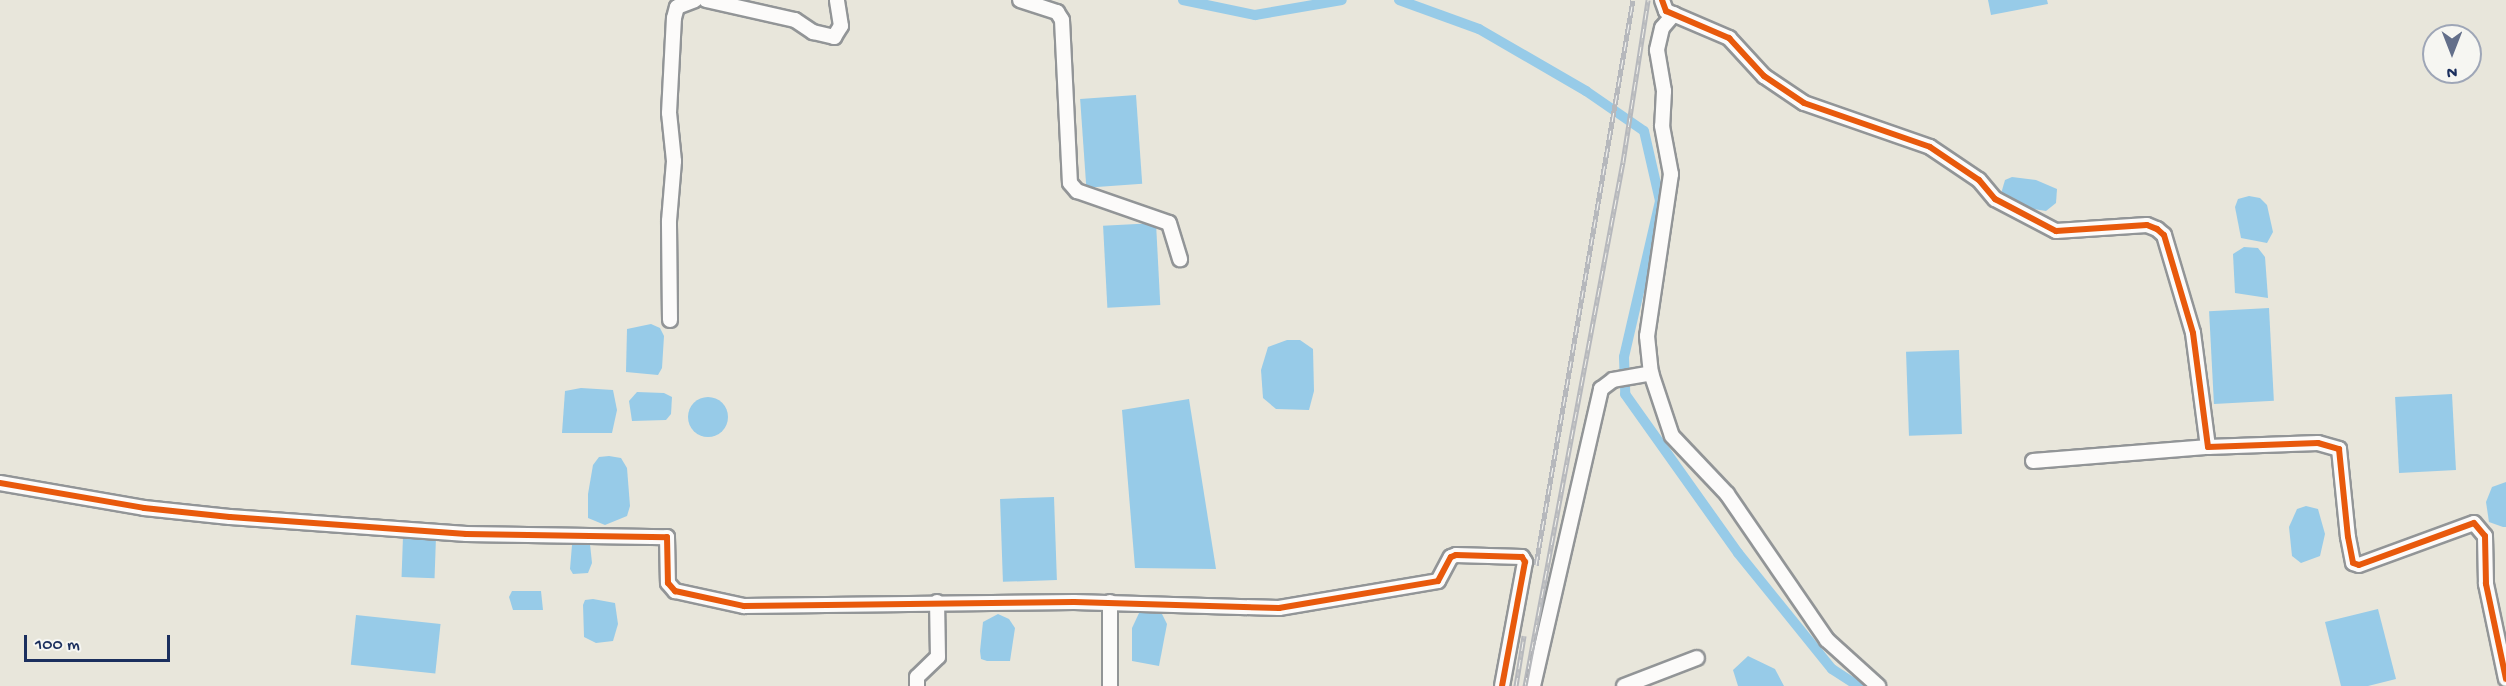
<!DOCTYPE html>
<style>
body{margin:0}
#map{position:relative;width:2506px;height:686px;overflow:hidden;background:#e8e6db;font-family:"Gochi Hand",sans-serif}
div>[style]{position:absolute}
.water>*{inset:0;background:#97cbe8;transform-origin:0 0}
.round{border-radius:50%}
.canal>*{height:10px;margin:-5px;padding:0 5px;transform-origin:5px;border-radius:5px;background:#97cbe8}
.roads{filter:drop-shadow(2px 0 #929597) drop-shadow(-2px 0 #929597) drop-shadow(0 2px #929597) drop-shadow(0 -2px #929597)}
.minor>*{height:14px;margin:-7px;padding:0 7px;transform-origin:7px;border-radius:7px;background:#fcfbfa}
.rail>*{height:5px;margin-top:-2.5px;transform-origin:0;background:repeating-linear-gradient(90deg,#f6f6f2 0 9px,#b6b8bc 0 18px);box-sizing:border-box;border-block:2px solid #b6b8bc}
.cycleway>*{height:6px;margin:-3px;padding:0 3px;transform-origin:3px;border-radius:3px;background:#e8590c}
span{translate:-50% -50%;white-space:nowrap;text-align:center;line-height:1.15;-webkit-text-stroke:6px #f6f6f2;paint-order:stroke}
.north{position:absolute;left:2422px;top:24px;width:60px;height:60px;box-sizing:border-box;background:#f6f6f2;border:2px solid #9ea6b7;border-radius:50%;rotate:180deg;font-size:16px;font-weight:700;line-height:24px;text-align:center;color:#1b2f5e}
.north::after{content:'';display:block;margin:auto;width:21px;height:27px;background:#636f8a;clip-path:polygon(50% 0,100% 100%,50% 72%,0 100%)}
.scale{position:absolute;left:24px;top:635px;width:146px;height:27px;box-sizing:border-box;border:3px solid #1b2f5e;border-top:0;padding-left:8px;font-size:18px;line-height:21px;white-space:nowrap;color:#1b2f5e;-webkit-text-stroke:4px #f6f6f2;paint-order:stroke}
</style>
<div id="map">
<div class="water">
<i style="clip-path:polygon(1988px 0,2047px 0,2048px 4px,1991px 15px)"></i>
<i style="left:1136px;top:95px;width:89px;height:56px;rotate:86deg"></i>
<i style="clip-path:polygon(2012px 177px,2036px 180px,2057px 189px,2056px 203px,2046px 211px,2010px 205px,2000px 197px,2005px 180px)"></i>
<i style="clip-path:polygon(2249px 196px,2260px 198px,2267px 205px,2273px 232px,2267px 243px,2241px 238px,2235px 207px,2238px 199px)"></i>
<i style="left:1156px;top:223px;width:82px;height:53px;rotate:87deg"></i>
<i style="clip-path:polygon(2244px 247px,2258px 248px,2265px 257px,2268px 298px,2235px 293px,2233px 254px)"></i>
<i style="left:2269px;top:308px;width:93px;height:60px;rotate:87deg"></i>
<i style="clip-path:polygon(651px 324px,660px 328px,664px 336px,662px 368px,658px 375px,626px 372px,627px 329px)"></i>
<i style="clip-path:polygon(1287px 340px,1300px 340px,1313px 349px,1314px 391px,1309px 410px,1276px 409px,1263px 398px,1261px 370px,1268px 347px)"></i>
<i style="left:1959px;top:350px;width:84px;height:53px;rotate:88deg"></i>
<i style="clip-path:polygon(581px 388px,613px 390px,617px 410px,612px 433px,562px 433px,565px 391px)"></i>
<i style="clip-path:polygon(637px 392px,664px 393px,672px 397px,671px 414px,666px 420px,632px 421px,629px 401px)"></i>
<i style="left:2452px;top:394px;width:76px;height:57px;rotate:87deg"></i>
<i class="round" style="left:688px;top:397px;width:40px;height:40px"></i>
<i style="clip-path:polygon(1189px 399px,1216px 569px,1135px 568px,1122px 410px)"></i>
<i style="clip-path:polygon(609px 456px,621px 458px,627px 468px,630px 506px,627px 516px,605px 525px,588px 518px,588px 494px,593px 465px,599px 457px)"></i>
<i style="clip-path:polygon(2506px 482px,2506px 527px,2503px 527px,2489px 522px,2486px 502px,2492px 487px)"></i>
<i style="left:1054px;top:497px;width:83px;height:54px;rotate:88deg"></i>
<i style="clip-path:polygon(2306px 506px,2318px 509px,2325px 534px,2320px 556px,2301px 563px,2292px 556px,2289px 527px,2297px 509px)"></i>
<i style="left:403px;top:536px;width:33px;height:41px;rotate:2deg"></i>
<i style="clip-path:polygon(581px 540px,590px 544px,592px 563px,588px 573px,573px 574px,570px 569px,572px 545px)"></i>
<i style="clip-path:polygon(512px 591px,541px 591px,543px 610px,513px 610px,509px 597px)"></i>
<i style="clip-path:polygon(593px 599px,615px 603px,618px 624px,613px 641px,596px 643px,584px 637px,583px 605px,585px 600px)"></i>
<i style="clip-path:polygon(2378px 609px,2396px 679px,2368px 686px,2341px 686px,2325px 622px)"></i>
<i style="clip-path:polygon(1140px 611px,1162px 614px,1167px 624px,1159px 666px,1132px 661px,1132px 628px)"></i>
<i style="clip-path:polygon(998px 614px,1009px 619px,1015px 628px,1010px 661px,987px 661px,981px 659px,980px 651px,983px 622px)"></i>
<i style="left:356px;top:615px;width:85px;height:50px;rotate:6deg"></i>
<i style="clip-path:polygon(1748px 656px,1775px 669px,1784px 686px,1738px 686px,1733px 670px)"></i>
</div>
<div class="canal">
<i style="left:1183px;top:0;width:74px;rotate:11.8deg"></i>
<i style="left:1255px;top:15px;width:88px;rotate:-9.8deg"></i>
<i style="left:1399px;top:0;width:85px;rotate:19.9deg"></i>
<i style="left:1479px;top:29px;width:124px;rotate:30.1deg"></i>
<i style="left:1586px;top:91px;width:70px;rotate:34.6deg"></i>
<i style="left:1644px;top:131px;width:72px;rotate:77.1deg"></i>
<i style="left:1660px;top:201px;width:160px;rotate:103deg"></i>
<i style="left:1624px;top:357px;width:37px;rotate:88deg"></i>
<i style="left:1625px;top:394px;width:195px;rotate:54.6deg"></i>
<i style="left:1738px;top:553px;width:149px;rotate:51deg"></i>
<i style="left:1832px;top:669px;width:31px;rotate:33deg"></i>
</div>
<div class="roads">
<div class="minor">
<i style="left:706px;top:0;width:91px;rotate:12.7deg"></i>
<i style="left:795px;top:20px;width:22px;rotate:34deg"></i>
<i style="left:813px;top:32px;width:22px;rotate:13deg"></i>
<i style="left:834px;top:37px;width:13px;rotate:-58deg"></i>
<i style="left:841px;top:26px;width:26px;rotate:-99deg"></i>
<i style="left:1020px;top:0;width:39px;rotate:18deg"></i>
<i style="left:1057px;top:12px;width:9px;rotate:58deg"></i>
<i style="left:1062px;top:20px;width:163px;rotate:87.2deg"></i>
<i style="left:1070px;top:183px;width:11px;rotate:49deg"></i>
<i style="left:1077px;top:191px;width:97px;rotate:19.2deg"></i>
<i style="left:1169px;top:223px;width:38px;rotate:73deg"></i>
<i style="left:1662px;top:0;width:12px;rotate:70deg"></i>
<i style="left:1666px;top:11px;width:69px;rotate:23.2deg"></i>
<i style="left:1729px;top:38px;width:52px;rotate:47.4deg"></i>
<i style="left:1764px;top:76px;width:48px;rotate:34deg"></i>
<i style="left:1804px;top:103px;width:133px;rotate:19.2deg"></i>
<i style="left:1930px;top:147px;width:59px;rotate:34deg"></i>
<i style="left:1979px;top:180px;width:25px;rotate:50deg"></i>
<i style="left:1995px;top:199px;width:69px;rotate:27.7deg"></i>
<i style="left:2056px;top:231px;width:91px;rotate:-3.8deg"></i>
<i style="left:2147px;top:225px;width:11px;rotate:22deg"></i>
<i style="left:2157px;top:229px;width:9px;rotate:41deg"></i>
<i style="left:2164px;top:235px;width:102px;rotate:73.5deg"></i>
<i style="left:2193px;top:333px;width:115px;rotate:82.5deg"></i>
<i style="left:2208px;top:447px;width:110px;rotate:-2.1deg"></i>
<i style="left:2318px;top:443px;width:22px;rotate:16deg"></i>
<i style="left:2339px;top:449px;width:88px;rotate:84.2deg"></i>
<i style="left:2348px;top:537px;width:26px;rotate:79deg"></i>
<i style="left:2353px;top:563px;width:6px;rotate:18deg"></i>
<i style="left:2359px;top:565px;width:122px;rotate:-20.1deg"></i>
<i style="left:2474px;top:523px;width:17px;rotate:50deg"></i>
<i style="left:2485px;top:536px;width:48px;rotate:88.8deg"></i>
<i style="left:2486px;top:584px;width:97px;rotate:78.1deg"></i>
<i style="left:1674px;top:14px;width:18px;rotate:131deg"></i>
<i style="left:1662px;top:28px;width:23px;rotate:103deg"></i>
<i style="left:1657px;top:50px;width:42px;rotate:80.3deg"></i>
<i style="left:1664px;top:91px;width:35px;rotate:93deg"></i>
<i style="left:1662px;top:126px;width:49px;rotate:79.4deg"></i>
<i style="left:1671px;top:174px;width:164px;rotate:98.4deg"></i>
<i style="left:1647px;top:336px;width:37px;rotate:84deg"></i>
<i style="left:1651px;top:373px;width:66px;rotate:71.6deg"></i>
<i style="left:1672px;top:436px;width:80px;rotate:46.5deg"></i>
<i style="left:1727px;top:494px;width:177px;rotate:55.6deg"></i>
<i style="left:1827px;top:640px;width:69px;rotate:42deg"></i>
<i style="left:670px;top:320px;width:99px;rotate:-90.6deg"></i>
<i style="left:669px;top:221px;width:60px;rotate:-85.2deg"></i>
<i style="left:674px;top:161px;width:48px;rotate:-95.9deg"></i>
<i style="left:669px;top:113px;width:95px;rotate:-87deg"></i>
<i style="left:674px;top:18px;width:11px;rotate:-75deg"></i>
<i style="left:677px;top:7px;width:19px;rotate:-21deg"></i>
<i style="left:2033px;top:461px;width:176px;rotate:-4.6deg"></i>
<i style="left:0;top:483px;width:146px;rotate:9.8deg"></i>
<i style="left:144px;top:508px;width:86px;rotate:6deg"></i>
<i style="left:230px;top:517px;width:237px;rotate:4.1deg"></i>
<i style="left:466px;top:534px;width:201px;rotate:0.9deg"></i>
<i style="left:667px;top:537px;width:46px;rotate:88.8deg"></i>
<i style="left:668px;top:583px;width:11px;rotate:49deg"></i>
<i style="left:675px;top:591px;width:71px;rotate:12.3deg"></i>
<i style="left:744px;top:606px;width:330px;rotate:-0.7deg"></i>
<i style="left:1074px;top:602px;width:205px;rotate:1.7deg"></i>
<i style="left:1279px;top:608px;width:161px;rotate:-9.6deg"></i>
<i style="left:1438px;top:581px;width:27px;rotate:-62deg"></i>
<i style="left:1451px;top:557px;width:5px;rotate:-22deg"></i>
<i style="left:1456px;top:555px;width:66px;rotate:1.7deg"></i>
<i style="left:1522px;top:557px;width:6px;rotate:59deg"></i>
<i style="left:1525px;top:562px;width:126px;rotate:100.5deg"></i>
<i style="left:1110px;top:602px;width:84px;rotate:90deg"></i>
<i style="left:917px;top:686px;width:9px;rotate:-90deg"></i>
<i style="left:917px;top:677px;width:29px;rotate:-44deg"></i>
<i style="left:938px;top:657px;width:55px;rotate:-91deg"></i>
<i style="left:1533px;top:686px;width:305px;rotate:-77.1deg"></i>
<i style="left:1601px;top:389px;width:15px;rotate:-37deg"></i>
<i style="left:1613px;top:380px;width:39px;rotate:-10deg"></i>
<i style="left:1624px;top:686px;width:78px;rotate:-21deg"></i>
</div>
</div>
<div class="rail">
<i style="left:1536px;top:565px;width:573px;rotate:-80.26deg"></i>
<i style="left:1516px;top:686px;width:51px;rotate:-80.9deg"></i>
<i style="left:1525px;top:686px;width:533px;rotate:-79.41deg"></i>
<i style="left:1623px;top:162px;width:164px;rotate:-81.2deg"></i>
</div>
<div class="cycleway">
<i style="left:1662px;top:0;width:12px;rotate:70deg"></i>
<i style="left:1666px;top:11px;width:69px;rotate:23.2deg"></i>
<i style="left:1729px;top:38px;width:52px;rotate:47.4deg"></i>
<i style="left:1764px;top:76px;width:48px;rotate:34deg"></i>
<i style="left:1804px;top:103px;width:133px;rotate:19.2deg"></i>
<i style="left:1930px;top:147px;width:59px;rotate:34deg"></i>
<i style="left:1979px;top:180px;width:25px;rotate:50deg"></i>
<i style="left:1995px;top:199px;width:69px;rotate:27.7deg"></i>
<i style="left:2056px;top:231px;width:91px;rotate:-3.8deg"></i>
<i style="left:2147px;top:225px;width:11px;rotate:22deg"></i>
<i style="left:2157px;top:229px;width:9px;rotate:41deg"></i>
<i style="left:2164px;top:235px;width:102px;rotate:73.5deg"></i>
<i style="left:2193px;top:333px;width:115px;rotate:82.5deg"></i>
<i style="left:2208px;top:447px;width:110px;rotate:-2.1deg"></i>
<i style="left:2318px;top:443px;width:22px;rotate:16deg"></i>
<i style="left:2339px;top:449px;width:88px;rotate:84.2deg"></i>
<i style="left:2348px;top:537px;width:26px;rotate:79deg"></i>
<i style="left:2353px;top:563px;width:6px;rotate:18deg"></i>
<i style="left:2359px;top:565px;width:122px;rotate:-20.1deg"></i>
<i style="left:2474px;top:523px;width:17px;rotate:50deg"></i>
<i style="left:2485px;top:536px;width:48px;rotate:88.8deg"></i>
<i style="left:2486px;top:584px;width:97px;rotate:78.1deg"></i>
<i style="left:0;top:483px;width:146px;rotate:9.8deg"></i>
<i style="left:144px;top:508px;width:86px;rotate:6deg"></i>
<i style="left:230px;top:517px;width:237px;rotate:4.1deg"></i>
<i style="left:466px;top:534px;width:201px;rotate:0.9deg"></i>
<i style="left:667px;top:537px;width:46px;rotate:88.8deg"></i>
<i style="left:668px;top:583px;width:11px;rotate:49deg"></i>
<i style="left:675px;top:591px;width:71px;rotate:12.3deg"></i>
<i style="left:744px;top:606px;width:330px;rotate:-0.7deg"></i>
<i style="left:1074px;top:602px;width:205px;rotate:1.7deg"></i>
<i style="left:1279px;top:608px;width:161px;rotate:-9.6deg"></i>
<i style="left:1438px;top:581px;width:27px;rotate:-62deg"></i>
<i style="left:1451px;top:557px;width:5px;rotate:-22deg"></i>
<i style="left:1456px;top:555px;width:66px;rotate:1.7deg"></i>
<i style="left:1522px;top:557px;width:6px;rotate:59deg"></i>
<i style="left:1525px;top:562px;width:126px;rotate:100.5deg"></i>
</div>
<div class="north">N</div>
<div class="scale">100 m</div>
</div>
